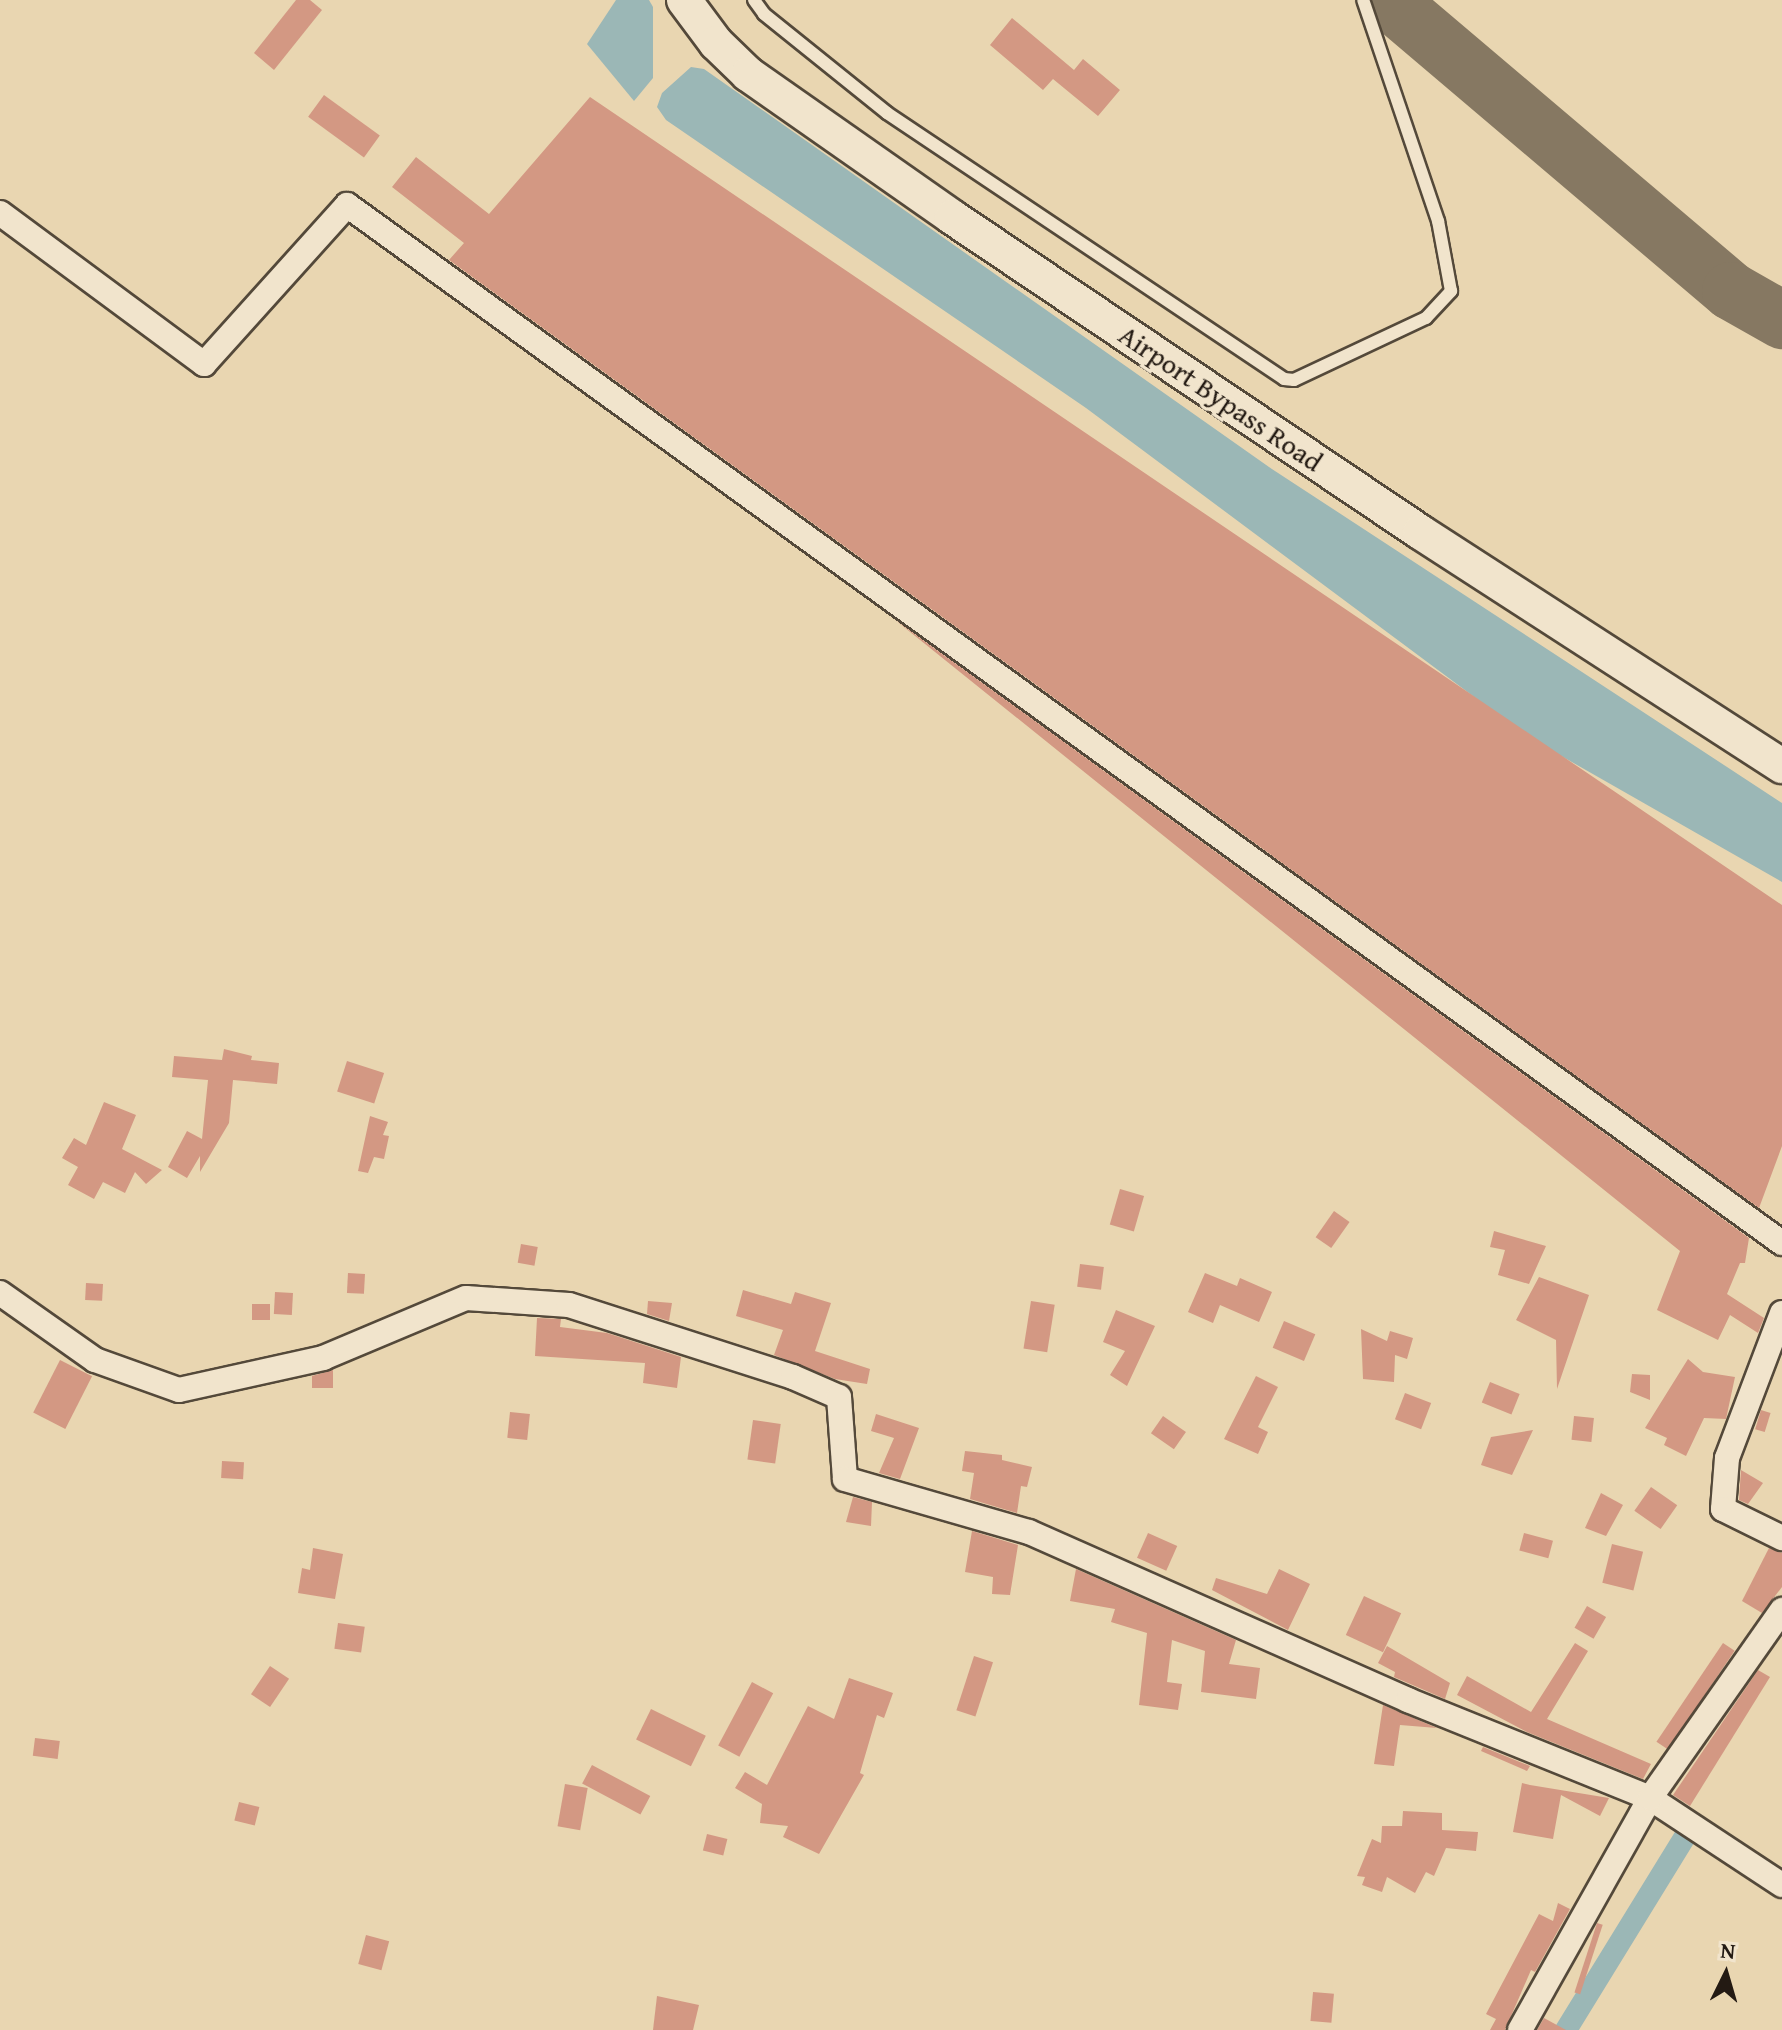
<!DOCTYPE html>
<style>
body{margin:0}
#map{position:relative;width:1782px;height:2030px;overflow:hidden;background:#e9d6b1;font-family:"Gentium Book Plus",serif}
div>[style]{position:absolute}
.water>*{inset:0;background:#9bb7b6}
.canal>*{height:22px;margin:-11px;padding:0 11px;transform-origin:11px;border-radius:11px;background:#9bb7b6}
.taxiway>*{height:58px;margin:-29px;padding:0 29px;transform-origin:29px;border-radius:29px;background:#867862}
.building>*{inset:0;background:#d39883;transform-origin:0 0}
.roads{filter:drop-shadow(2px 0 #54493a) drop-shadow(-2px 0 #54493a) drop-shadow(0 2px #54493a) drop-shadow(0 -2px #54493a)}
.lane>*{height:12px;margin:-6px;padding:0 6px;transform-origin:6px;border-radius:6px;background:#f1e4cc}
.street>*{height:24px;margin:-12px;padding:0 12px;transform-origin:12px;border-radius:12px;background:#f1e4cc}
.secondary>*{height:34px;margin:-17px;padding:0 17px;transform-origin:17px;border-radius:17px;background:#f1e4cc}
span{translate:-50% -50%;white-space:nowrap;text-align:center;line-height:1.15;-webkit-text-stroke:7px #f1e4cc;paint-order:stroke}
.street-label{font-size:28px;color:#231a13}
.north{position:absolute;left:1686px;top:1934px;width:80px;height:80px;-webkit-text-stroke:6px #f1e4cc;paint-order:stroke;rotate:5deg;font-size:22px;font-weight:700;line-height:32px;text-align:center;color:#231a13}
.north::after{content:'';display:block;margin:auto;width:28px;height:36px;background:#231a13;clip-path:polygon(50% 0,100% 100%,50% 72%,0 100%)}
</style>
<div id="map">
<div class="water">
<i style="clip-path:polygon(616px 0,649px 0,653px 7px,653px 78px,634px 101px,587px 44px)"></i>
<i style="clip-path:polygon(691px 67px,704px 69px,1269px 467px,1782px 803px,1782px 882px,1528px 737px,1086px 408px,666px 120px,657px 107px,662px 93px)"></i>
</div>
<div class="canal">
<i style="left:1566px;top:2030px;width:231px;rotate:-58.4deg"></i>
</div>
<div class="taxiway">
<i style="left:1388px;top:0;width:450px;rotate:40.3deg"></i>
<i style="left:1731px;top:291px;width:59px;rotate:29.6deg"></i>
</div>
<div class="building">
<i style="clip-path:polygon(296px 0,310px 0,322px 10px,274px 70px,254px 53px)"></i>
<i style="clip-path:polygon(1012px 18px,1074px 70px,1083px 59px,1120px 90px,1098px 116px,1053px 79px,1043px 90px,990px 45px)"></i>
<i style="left:324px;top:95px;width:69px;height:27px;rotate:36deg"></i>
<i style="clip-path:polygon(590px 97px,1782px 905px,1782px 1146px,1759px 1208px,449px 260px,464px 243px,392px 187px,416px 157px,489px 214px)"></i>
<i style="clip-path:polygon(894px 619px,1749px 1238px,1745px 1263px,1740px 1263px,1727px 1294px,1764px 1318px,1758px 1333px,1730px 1315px,1718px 1340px,1657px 1310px,1680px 1251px)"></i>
<i style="clip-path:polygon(224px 1049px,252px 1056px,251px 1060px,279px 1063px,277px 1084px,233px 1080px,229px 1123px,200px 1172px,200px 1156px,187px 1178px,168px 1167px,187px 1131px,202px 1139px,208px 1080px,172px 1077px,174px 1056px,222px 1060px)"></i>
<i style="left:347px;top:1061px;width:39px;height:32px;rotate:18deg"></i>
<i style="clip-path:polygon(104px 1102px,136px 1115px,122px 1149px,162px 1170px,146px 1184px,135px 1172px,125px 1193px,103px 1182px,94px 1199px,68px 1185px,78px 1167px,62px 1158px,74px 1138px,86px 1145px)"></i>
<i style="clip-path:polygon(370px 1116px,388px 1122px,383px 1135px,389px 1136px,384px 1159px,374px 1157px,368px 1173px,358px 1171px)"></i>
<i style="left:1120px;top:1189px;width:25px;height:37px;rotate:16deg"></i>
<i style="left:1334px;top:1211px;width:19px;height:32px;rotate:35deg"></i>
<i style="clip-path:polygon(1494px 1231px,1546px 1246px,1529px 1284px,1498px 1275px,1505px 1250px,1490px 1247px)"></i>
<i style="left:521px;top:1244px;width:17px;height:19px;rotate:10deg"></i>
<i style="left:1080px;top:1264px;width:24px;height:23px;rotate:7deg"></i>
<i style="left:348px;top:1273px;width:17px;height:20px;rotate:3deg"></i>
<i style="clip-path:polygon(1205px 1273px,1237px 1286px,1240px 1278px,1272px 1292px,1259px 1322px,1220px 1305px,1213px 1323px,1188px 1312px)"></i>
<i style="clip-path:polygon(1539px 1277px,1589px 1295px,1557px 1389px,1556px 1340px,1516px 1320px)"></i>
<i style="left:86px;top:1283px;width:17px;height:17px;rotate:3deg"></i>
<i style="clip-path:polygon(743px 1290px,791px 1304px,795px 1292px,831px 1303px,815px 1351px,870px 1369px,867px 1384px,835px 1379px,774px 1355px,783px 1330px,736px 1316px)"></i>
<i style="left:275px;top:1292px;width:18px;height:22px;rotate:3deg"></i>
<i style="clip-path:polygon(648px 1301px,672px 1303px,669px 1321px,647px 1314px)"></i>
<i style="left:1031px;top:1301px;width:24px;height:48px;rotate:9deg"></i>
<i style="left:252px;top:1304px;width:18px;height:16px"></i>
<i style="clip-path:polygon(1116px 1310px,1155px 1326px,1127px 1386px,1110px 1375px,1125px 1351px,1103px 1342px)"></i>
<i style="clip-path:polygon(537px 1318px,561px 1319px,560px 1327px,607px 1333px,681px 1357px,677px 1388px,643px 1383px,645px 1363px,535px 1356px)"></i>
<i style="left:1284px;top:1321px;width:34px;height:29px;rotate:23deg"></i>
<i style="clip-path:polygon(1361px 1329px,1387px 1341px,1390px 1331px,1413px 1338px,1407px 1359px,1395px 1355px,1394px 1382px,1363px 1379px)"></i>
<i style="clip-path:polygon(1688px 1359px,1703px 1372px,1735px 1377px,1726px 1419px,1704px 1418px,1686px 1456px,1664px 1445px,1667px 1438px,1645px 1428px)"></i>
<i style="left:60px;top:1360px;width:36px;height:59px;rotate:27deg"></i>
<i style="clip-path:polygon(333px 1370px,333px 1388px,312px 1388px,312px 1376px)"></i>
<i style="clip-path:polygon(1632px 1374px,1650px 1375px,1650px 1400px,1630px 1392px)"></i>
<i style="clip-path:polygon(1256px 1376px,1278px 1387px,1258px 1427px,1268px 1432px,1258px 1454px,1224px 1439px)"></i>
<i style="left:1490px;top:1382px;width:32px;height:22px;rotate:22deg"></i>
<i style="left:1405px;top:1393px;width:28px;height:28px;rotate:21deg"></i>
<i style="left:1761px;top:1410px;width:10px;height:20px;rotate:17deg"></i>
<i style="left:510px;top:1412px;width:20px;height:26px;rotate:6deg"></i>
<i style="clip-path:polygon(876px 1414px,919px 1428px,900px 1479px,879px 1473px,894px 1438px,871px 1431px)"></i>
<i style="left:1163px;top:1416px;width:28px;height:21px;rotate:35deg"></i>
<i style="left:1574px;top:1416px;width:20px;height:24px;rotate:6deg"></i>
<i style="left:753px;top:1420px;width:28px;height:40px;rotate:8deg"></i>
<i style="clip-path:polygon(1533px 1430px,1512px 1475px,1481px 1465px,1491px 1437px)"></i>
<i style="clip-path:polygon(965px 1451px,1002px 1455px,1002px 1460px,1032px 1467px,1027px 1487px,1021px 1486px,1017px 1513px,970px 1499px,974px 1473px,962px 1471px)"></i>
<i style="left:222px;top:1461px;width:22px;height:17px;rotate:3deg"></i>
<i style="clip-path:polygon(1741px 1470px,1763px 1483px,1748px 1504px,1739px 1500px)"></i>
<i style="left:1651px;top:1487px;width:32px;height:29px;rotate:35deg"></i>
<i style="clip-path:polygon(1601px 1493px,1623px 1505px,1606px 1536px,1585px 1528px)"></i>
<i style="clip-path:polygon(853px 1497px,872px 1502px,871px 1526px,846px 1522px)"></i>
<i style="clip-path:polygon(972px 1531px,1018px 1545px,1010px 1595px,992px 1594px,993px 1577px,965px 1572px)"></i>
<i style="left:1148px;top:1533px;width:32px;height:27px;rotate:24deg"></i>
<i style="left:1524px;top:1533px;width:30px;height:18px;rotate:15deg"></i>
<i style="left:1612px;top:1544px;width:32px;height:40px;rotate:14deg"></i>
<i style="clip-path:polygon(313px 1548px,343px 1554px,335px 1599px,298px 1593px,302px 1568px,310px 1570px)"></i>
<i style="clip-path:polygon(1769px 1548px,1782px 1553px,1782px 1587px,1762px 1613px,1742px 1601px)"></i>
<i style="clip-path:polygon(1076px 1569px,1236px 1640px,1229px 1664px,1260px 1668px,1256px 1699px,1201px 1692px,1205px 1651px,1172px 1640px,1167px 1682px,1182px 1684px,1178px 1710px,1139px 1705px,1147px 1633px,1111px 1622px,1115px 1609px,1070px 1601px)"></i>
<i style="clip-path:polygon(1279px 1569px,1310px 1584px,1288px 1630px,1212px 1590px,1216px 1578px,1267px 1594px)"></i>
<i style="left:1364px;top:1596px;width:41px;height:43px;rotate:25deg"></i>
<i style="left:1587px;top:1606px;width:22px;height:25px;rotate:30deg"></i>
<i style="left:338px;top:1623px;width:27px;height:26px;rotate:8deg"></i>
<i style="clip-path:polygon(1575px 1643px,1588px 1651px,1547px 1719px,1651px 1764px,1643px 1779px,1527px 1732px,1457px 1695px,1467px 1676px,1531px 1712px)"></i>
<i style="left:1723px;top:1643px;width:14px;height:119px;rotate:34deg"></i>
<i style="clip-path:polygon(1387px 1646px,1450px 1683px,1445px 1699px,1394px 1677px,1395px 1672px,1378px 1663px)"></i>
<i style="left:974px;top:1656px;width:20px;height:57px;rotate:18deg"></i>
<i style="left:270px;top:1666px;width:23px;height:34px;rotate:34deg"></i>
<i style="clip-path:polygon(1758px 1670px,1770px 1677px,1690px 1806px,1673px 1795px)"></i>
<i style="clip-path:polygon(849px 1678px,893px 1693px,884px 1718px,877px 1715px,860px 1773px,864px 1775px,819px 1854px,783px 1837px,788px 1826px,760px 1823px,762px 1804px,735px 1788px,745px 1772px,767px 1785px,808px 1706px,834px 1719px)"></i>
<i style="left:752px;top:1682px;width:24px;height:72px;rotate:28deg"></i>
<i style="clip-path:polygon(1383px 1705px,1437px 1728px,1400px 1725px,1394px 1766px,1374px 1764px)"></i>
<i style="left:651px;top:1709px;width:61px;height:34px;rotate:26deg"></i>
<i style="left:35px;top:1738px;width:25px;height:18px;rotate:7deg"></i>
<i style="clip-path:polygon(1483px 1747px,1530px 1766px,1527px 1771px,1481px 1751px)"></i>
<i style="left:592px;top:1765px;width:66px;height:21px;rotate:28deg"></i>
<i style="clip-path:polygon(1522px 1783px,1530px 1785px,1609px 1798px,1600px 1816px,1561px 1795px,1553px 1839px,1513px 1832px)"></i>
<i style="left:565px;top:1784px;width:23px;height:43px;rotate:10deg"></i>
<i style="left:239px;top:1802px;width:21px;height:19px;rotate:14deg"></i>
<i style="clip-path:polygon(1403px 1811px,1442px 1813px,1442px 1830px,1478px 1832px,1476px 1851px,1446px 1848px,1434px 1876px,1426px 1872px,1415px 1893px,1387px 1877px,1382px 1892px,1362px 1885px,1365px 1877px,1357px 1876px,1372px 1839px,1381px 1843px,1382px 1826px,1402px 1826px)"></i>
<i style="left:707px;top:1834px;width:21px;height:17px;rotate:14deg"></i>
<i style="clip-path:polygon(1558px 1903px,1570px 1909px,1535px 1972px,1531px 1970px,1505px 2030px,1490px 2030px,1496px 2019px,1486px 2014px,1539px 1914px,1553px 1921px)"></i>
<i style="left:1597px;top:1923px;width:6px;height:73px;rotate:18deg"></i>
<i style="left:366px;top:1935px;width:24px;height:30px;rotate:15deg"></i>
<i style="left:1313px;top:1992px;width:21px;height:29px;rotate:5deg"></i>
<i style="clip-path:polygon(657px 1996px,699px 2005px,693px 2030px,653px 2030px)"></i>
<i style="clip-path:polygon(1544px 2018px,1566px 2030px,1537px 2030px)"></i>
</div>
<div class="roads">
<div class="lane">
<i style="left:754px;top:0;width:17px;rotate:54deg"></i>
<i style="left:764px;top:14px;width:158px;rotate:38.8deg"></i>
<i style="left:887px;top:113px;width:478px;rotate:33.8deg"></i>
<i style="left:1284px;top:379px;width:10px;rotate:6deg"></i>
<i style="left:1294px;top:380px;width:146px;rotate:-25.2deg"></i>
<i style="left:1426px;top:318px;width:37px;rotate:-47deg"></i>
<i style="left:1451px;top:291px;width:71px;rotate:-100.5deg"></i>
<i style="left:1438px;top:221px;width:233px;rotate:-108.7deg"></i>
</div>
<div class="street">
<i style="left:0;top:213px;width:254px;rotate:36.5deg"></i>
<i style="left:204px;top:364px;width:214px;rotate:-48deg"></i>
<i style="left:347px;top:205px;width:1771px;rotate:35.88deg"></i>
<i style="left:0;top:1293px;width:116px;rotate:35.2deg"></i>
<i style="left:95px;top:1360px;width:89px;rotate:19.7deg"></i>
<i style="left:179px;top:1390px;width:148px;rotate:-12.5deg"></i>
<i style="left:323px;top:1358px;width:155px;rotate:-22.8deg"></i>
<i style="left:466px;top:1298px;width:103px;rotate:3.9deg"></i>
<i style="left:569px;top:1305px;width:235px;rotate:17.8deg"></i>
<i style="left:793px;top:1377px;width:50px;rotate:23.5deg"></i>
<i style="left:839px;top:1397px;width:82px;rotate:85.8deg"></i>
<i style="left:845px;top:1479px;width:191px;rotate:16.1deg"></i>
<i style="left:1029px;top:1532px;width:415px;rotate:23.9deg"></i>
<i style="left:1408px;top:1700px;width:261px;rotate:22deg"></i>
<i style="left:1650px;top:1798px;width:158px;rotate:33.4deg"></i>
<i style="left:1782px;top:1313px;width:155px;rotate:110.8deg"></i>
<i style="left:1727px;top:1458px;width:51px;rotate:94.5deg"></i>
<i style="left:1723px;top:1509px;width:66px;rotate:26.2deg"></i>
<i style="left:1520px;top:2030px;width:266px;rotate:-60.7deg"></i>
<i style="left:1650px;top:1798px;width:230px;rotate:-54.9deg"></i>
</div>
<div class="secondary">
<i style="left:684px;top:0;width:54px;rotate:53.3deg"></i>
<i style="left:716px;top:43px;width:45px;rotate:44.1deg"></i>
<i style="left:748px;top:74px;width:249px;rotate:35deg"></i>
<i style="left:952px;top:217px;width:564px;rotate:33.94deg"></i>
<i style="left:1420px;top:532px;width:431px;rotate:32.9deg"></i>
</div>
</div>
<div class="street-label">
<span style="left:1221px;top:398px;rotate:34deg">Airport Bypass Road</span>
</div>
<div class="north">N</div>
</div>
